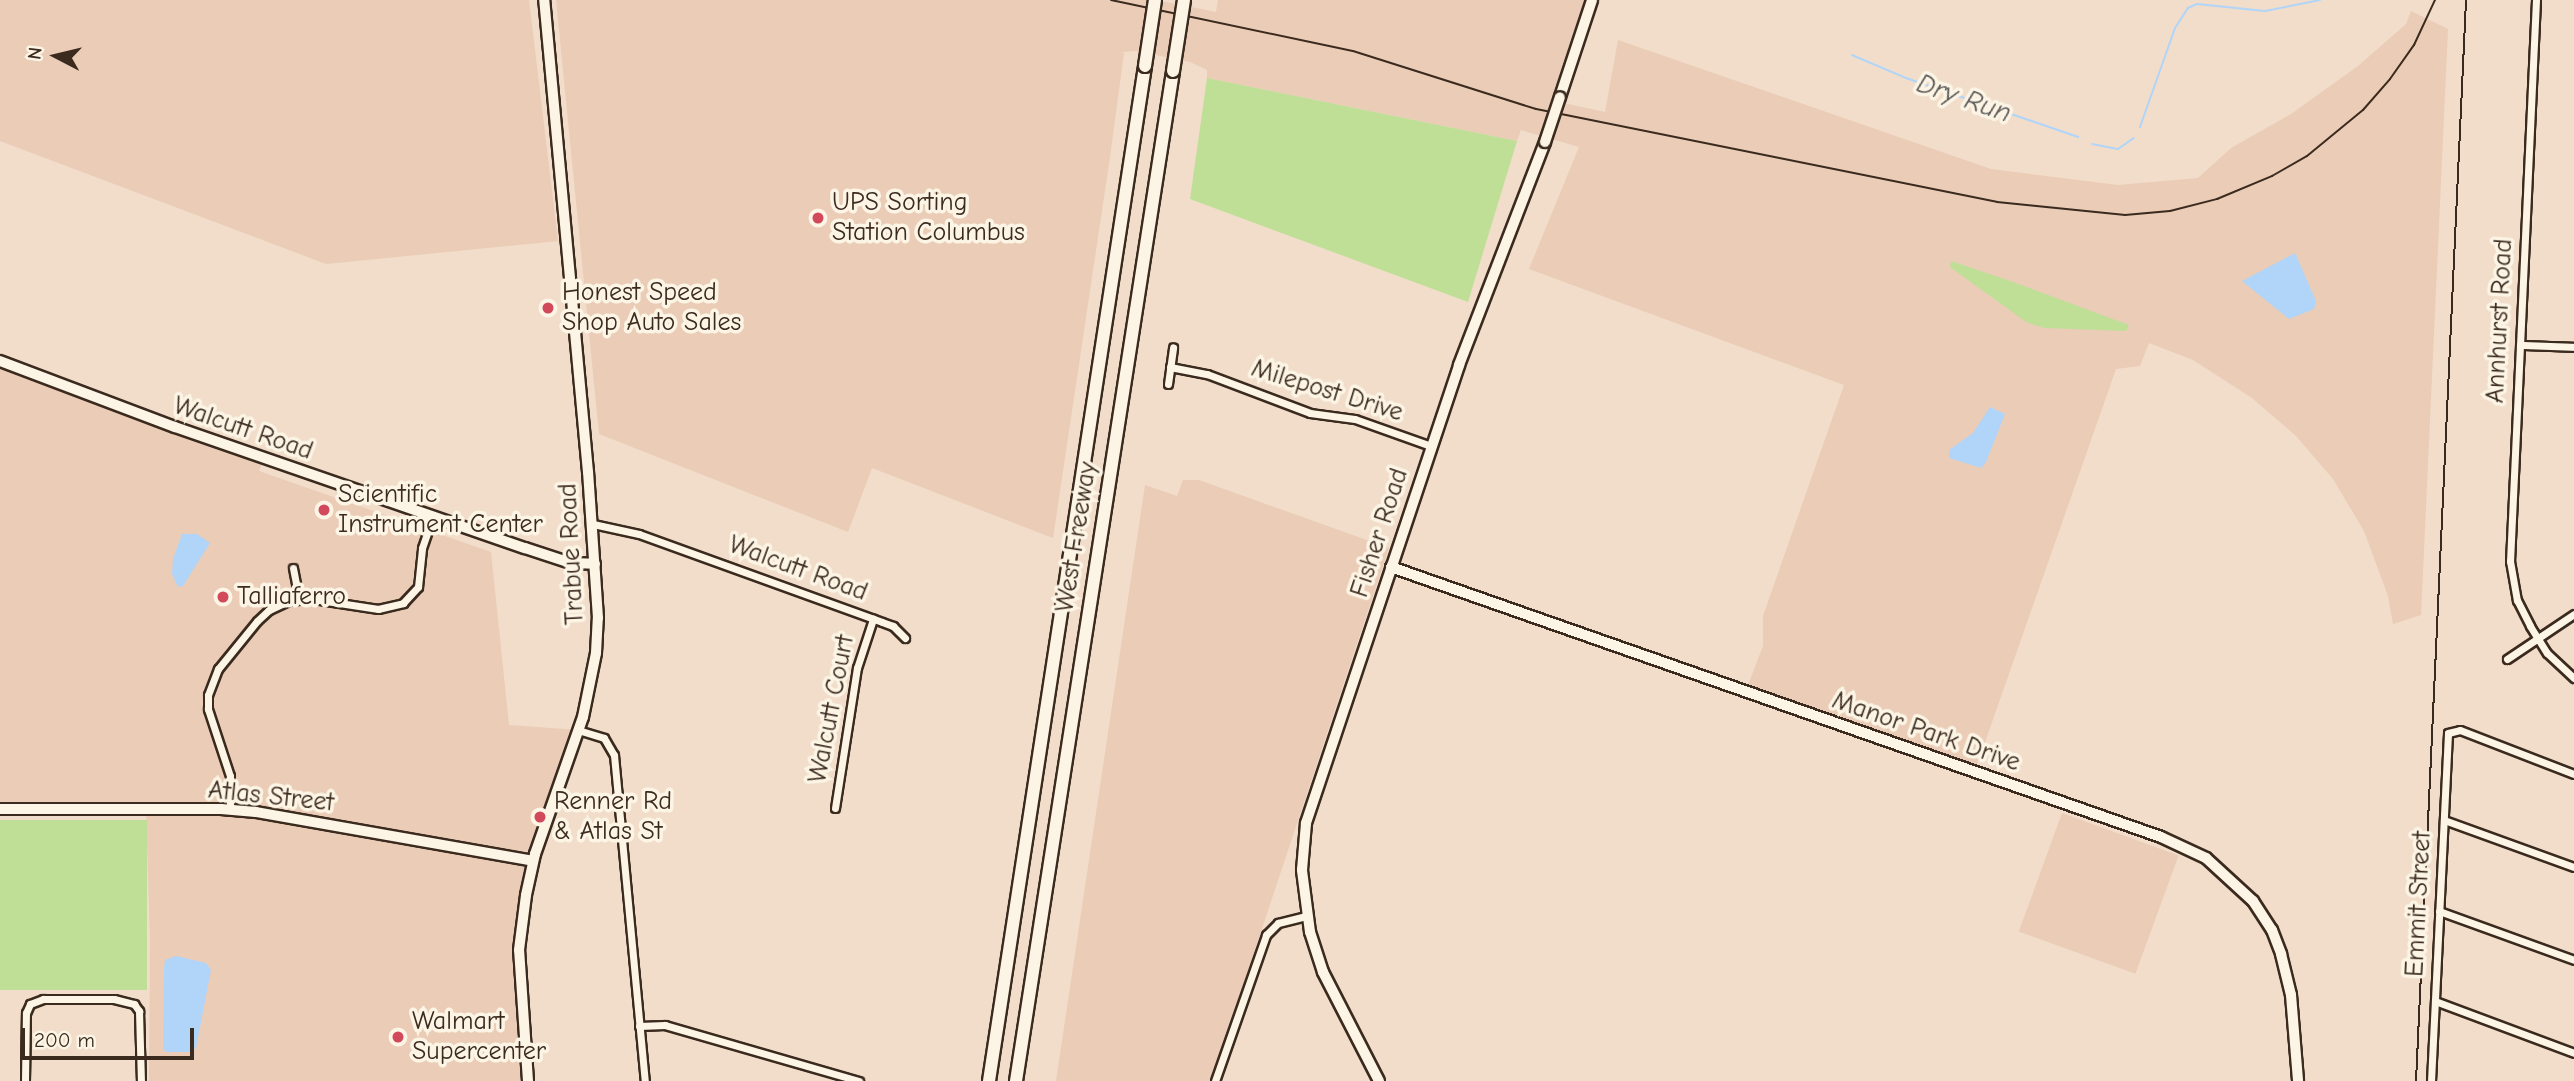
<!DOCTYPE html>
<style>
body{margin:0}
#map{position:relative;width:2574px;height:1081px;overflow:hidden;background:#f1ddca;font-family:"Comic Neue",sans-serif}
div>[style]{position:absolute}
.built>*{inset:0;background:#eaccb7;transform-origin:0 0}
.green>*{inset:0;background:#bfdf97;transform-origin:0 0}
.water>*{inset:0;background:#b0d5f9}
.stream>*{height:2px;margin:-1px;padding:0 1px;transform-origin:1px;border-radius:1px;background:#b0d5f9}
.roads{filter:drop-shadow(2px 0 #3b2a1e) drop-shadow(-2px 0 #3b2a1e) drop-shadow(0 2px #3b2a1e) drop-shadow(0 -2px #3b2a1e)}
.street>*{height:7px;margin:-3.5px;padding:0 3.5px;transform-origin:3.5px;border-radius:3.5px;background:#fcf5e5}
.secondary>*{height:10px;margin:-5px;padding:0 5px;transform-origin:5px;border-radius:5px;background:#fcf5e5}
.highway>*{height:12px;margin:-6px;padding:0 6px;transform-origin:6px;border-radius:6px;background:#fcf5e5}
.rail>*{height:2px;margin:-1px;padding:0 1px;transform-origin:1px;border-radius:1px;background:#3b2a1e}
.bridges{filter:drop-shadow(2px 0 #3b2a1e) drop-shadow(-2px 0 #3b2a1e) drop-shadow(0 2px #3b2a1e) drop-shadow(0 -2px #3b2a1e)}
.secondary-bridge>*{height:10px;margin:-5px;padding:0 5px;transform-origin:5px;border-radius:5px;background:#fcf5e5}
.highway-bridge>*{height:12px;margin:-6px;padding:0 6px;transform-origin:6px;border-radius:6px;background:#fcf5e5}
.dots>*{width:19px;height:19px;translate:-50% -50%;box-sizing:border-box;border:4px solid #fcf5e5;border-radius:50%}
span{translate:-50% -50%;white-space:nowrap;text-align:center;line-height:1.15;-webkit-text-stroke:7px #fcf5e5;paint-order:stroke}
.poi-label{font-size:26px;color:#3b2a1e}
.left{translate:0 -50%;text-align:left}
.street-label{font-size:26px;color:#3b2a1e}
.water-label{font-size:28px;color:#585555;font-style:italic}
.north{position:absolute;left:21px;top:21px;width:70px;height:70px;-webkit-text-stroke:5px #fcf5e5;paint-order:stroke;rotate:277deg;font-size:19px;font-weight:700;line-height:28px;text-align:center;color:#3b2a1e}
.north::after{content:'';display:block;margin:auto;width:24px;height:32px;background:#3b2a1e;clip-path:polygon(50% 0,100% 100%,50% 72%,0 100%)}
.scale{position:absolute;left:21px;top:1028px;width:173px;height:32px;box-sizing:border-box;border:4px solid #3b2a1e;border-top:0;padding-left:9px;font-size:21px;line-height:24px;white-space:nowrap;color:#3b2a1e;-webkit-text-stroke:5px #fcf5e5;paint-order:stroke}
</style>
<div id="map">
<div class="built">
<i style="clip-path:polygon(0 0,529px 0,558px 241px,326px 264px,0 141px)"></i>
<i style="clip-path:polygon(556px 0,1156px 0,1216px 12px,1218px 0,1592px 0,1559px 102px,1605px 112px,1618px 40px,1991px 169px,2118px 185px,2198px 178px,2231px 148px,2291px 114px,2358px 66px,2406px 24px,2411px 11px,2448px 29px,2421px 615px,2393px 624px,2388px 596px,2364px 531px,2333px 479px,2296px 436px,2252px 398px,2193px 360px,2149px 343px,2140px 366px,2116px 369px,1977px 765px,1748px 685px,1763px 646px,1763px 616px,1844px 385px,1529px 269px,1579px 147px,1521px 130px,1517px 141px,1207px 78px,1207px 70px,1190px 62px,1136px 51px,1121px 52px,1124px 53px,1110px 157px,1053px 538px,872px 468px,848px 532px,599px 434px)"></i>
<i style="clip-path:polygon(0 361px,264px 459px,259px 471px,491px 552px,509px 725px,578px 730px,535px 854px,521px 930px,528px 1081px,149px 1081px,150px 941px,146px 810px,0 809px)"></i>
<i style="clip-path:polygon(1183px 480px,1199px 480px,1389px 548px,1211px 1081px,1056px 1081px,1145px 485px,1177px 496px)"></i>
<i style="left:2062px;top:813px;width:124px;height:126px;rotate:20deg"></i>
</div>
<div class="green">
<i style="clip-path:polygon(1207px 78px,1517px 141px,1468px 302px,1190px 199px)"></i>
<i style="clip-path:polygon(1951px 261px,2016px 283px,2129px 325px,2126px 331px,2044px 328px,2026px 322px,1950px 267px)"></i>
<i style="left:0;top:820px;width:147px;height:170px"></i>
</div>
<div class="water">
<i style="clip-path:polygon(2295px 253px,2316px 301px,2314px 309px,2289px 319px,2242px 281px)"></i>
<i style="clip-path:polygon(1990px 407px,2005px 414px,1986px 462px,1981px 468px,1949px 458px,1949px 450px,1973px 433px)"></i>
<i style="clip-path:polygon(182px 534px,197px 534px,210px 543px,183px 586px,178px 587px,172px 574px,173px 559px)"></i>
<i style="clip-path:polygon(176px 956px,206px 963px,211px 970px,196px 1048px,191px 1052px,166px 1052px,163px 1049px,164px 968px,165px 960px)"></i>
</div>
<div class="stream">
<i style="left:1852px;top:55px;width:59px;rotate:23.1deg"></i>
<i style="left:1906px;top:78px;width:182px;rotate:18.9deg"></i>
<i style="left:2140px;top:127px;width:105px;rotate:-70.5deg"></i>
<i style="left:2175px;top:28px;width:24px;rotate:-57deg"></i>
<i style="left:2188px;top:8px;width:10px;rotate:-24deg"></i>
<i style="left:2197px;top:4px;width:68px;rotate:5.9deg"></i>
<i style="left:2265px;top:11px;width:56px;rotate:-11.3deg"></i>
<i style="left:2092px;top:144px;width:26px;rotate:11deg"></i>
<i style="left:2118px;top:149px;width:19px;rotate:-35deg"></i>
</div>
<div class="roads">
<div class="street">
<i style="left:2536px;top:0;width:562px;rotate:92.65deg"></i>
<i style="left:2510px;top:561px;width:40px;rotate:80deg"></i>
<i style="left:2517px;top:600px;width:29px;rotate:63deg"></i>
<i style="left:2530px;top:626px;width:32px;rotate:58deg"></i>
<i style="left:2547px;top:653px;width:37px;rotate:43deg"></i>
<i style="left:2520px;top:345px;width:54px;rotate:2.1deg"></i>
<i style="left:1170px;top:367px;width:38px;rotate:11deg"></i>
<i style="left:1207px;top:374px;width:110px;rotate:20.7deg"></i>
<i style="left:1310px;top:413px;width:45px;rotate:7.6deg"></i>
<i style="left:1355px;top:419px;width:81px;rotate:19.6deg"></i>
<i style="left:1168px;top:384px;width:37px;rotate:-82deg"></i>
<i style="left:593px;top:524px;width:47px;rotate:12.3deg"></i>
<i style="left:639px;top:534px;width:258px;rotate:19.9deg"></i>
<i style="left:882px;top:622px;width:12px;rotate:20deg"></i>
<i style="left:893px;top:626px;width:17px;rotate:45deg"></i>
<i style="left:293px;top:568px;width:32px;rotate:79deg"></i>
<i style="left:2507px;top:659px;width:81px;rotate:-33.9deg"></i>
<i style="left:578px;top:730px;width:27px;rotate:17deg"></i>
<i style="left:604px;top:738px;width:20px;rotate:60deg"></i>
<i style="left:614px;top:755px;width:327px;rotate:84.6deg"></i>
<i style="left:835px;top:808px;width:142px;rotate:-81.1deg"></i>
<i style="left:857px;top:668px;width:52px;rotate:-71.9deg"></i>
<i style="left:230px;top:810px;width:34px;rotate:-90deg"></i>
<i style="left:230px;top:776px;width:71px;rotate:-108.2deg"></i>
<i style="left:208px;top:709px;width:14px;rotate:-90deg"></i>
<i style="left:208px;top:695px;width:28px;rotate:-69deg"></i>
<i style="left:218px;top:669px;width:62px;rotate:-50.9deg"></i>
<i style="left:257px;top:621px;width:16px;rotate:-43deg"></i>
<i style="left:269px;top:610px;width:21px;rotate:-25deg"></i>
<i style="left:288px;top:601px;width:25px;rotate:-5deg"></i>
<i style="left:313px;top:599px;width:66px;rotate:8.7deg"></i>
<i style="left:378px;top:609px;width:26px;rotate:-13deg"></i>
<i style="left:403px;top:603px;width:22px;rotate:-47deg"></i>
<i style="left:418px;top:587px;width:39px;rotate:-84deg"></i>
<i style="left:422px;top:548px;width:34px;rotate:-71deg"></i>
<i style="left:2444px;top:820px;width:138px;rotate:19.9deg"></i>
<i style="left:2439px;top:911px;width:144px;rotate:19.9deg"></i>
<i style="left:2435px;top:1001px;width:148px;rotate:20.5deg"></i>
<i style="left:639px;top:1026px;width:26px;rotate:-2deg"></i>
<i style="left:665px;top:1025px;width:202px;rotate:16.1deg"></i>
<i style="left:25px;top:1081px;width:68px;rotate:-89.2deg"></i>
<i style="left:26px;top:1013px;width:10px;rotate:-66deg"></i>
<i style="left:30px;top:1004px;width:14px;rotate:-21deg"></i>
<i style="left:43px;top:999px;width:71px"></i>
<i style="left:114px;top:999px;width:21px;rotate:14deg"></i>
<i style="left:134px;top:1004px;width:9px;rotate:54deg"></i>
<i style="left:139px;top:1011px;width:70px;rotate:88.4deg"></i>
<i style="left:1215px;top:1081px;width:155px;rotate:-70.7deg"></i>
<i style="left:1266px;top:935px;width:17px;rotate:-45deg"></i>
<i style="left:1278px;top:923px;width:30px;rotate:-14deg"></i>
<i style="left:2431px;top:1081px;width:348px;rotate:-87.2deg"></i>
<i style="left:2448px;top:733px;width:12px;rotate:-14deg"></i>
<i style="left:2460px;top:730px;width:122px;rotate:21.1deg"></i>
</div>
<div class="secondary">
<i style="left:1560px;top:97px;width:102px;rotate:-71.7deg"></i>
<i style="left:0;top:361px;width:187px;rotate:20.7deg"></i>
<i style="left:175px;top:427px;width:370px;rotate:19.1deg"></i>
<i style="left:525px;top:548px;width:48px;rotate:18.1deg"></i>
<i style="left:571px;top:563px;width:24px;rotate:2deg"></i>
<i style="left:1391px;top:567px;width:816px;rotate:19.32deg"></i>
<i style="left:2161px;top:837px;width:50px;rotate:25deg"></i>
<i style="left:2206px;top:858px;width:64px;rotate:42.5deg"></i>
<i style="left:2253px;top:901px;width:35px;rotate:57deg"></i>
<i style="left:2272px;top:930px;width:26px;rotate:69deg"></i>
<i style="left:2281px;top:954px;width:42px;rotate:76.3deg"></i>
<i style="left:2291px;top:995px;width:86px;rotate:85.3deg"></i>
<i style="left:0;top:809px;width:221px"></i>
<i style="left:221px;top:809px;width:35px;rotate:5deg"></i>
<i style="left:256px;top:812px;width:281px;rotate:10deg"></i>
<i style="left:528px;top:1081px;width:131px;rotate:-93.9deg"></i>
<i style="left:519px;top:950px;width:55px;rotate:-82.7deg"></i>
<i style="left:526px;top:895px;width:42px;rotate:-77.6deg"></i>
<i style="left:535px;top:854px;width:145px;rotate:-70.7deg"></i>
<i style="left:583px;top:717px;width:65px;rotate:-78.5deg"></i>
<i style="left:596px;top:653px;width:35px;rotate:-87deg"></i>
<i style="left:598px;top:618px;width:146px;rotate:-93.9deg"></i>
<i style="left:588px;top:472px;width:474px;rotate:-95.3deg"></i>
<i style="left:1379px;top:1081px;width:123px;rotate:-117.2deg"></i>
<i style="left:1323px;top:972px;width:42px;rotate:-108deg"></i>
<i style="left:1310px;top:932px;width:63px;rotate:-97.4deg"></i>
<i style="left:1302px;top:870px;width:47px;rotate:-85.1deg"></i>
<i style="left:1306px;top:823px;width:483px;rotate:-71.5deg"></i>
<i style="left:1459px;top:365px;width:239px;rotate:-68.9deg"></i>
</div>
<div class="highway">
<i style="left:989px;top:1081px;width:1027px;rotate:-81.26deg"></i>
<i style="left:1016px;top:1081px;width:1022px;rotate:-81.16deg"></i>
</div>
</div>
<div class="rail">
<i style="left:1111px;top:0;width:247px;rotate:11.9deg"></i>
<i style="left:1353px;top:51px;width:192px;rotate:17.6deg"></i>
<i style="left:1536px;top:109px;width:470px;rotate:11.4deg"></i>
<i style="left:1997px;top:202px;width:129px;rotate:5.8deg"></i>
<i style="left:2125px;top:215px;width:45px;rotate:-5.1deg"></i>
<i style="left:2170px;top:211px;width:49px;rotate:-14.3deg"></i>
<i style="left:2217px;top:199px;width:60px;rotate:-22.7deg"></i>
<i style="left:2272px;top:176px;width:40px;rotate:-29.7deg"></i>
<i style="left:2307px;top:156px;width:72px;rotate:-39.4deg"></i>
<i style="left:2363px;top:110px;width:41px;rotate:-48.9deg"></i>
<i style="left:2390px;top:79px;width:42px;rotate:-54.8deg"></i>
<i style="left:2414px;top:45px;width:50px;rotate:-65deg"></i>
<i style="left:2416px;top:1081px;width:1082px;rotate:-87.35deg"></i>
</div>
<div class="bridges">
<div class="secondary-bridge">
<i style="left:1545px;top:142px;width:47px;rotate:-71.6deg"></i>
</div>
<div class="highway-bridge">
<i style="left:1145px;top:66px;width:67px;rotate:-81.4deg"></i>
<i style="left:1173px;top:71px;width:72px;rotate:-81.2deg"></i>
</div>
</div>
<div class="dots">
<i style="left:818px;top:218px;background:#d1495b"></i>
<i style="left:548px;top:308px;background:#d1495b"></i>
<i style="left:324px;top:510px;background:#d1495b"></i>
<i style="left:223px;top:597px;background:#d1495b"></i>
<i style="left:540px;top:817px;background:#d1495b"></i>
<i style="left:398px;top:1037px;background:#d1495b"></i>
</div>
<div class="poi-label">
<span class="left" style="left:832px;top:218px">UPS Sorting<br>Station Columbus</span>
<span class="left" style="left:562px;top:308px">Honest Speed<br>Shop Auto Sales</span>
<span class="left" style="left:338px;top:510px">Scientific<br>Instrument Center</span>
<span class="left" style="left:237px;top:597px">Talliaferro</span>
<span class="left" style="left:554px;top:817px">Renner Rd<br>&amp; Atlas St</span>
<span class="left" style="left:412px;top:1037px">Walmart<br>Supercenter</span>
</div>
<div class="street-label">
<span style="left:2500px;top:321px;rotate:-87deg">Annhurst Road</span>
<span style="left:1327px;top:391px;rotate:17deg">Milepost Drive</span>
<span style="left:243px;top:429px;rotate:19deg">Walcutt Road</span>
<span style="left:1380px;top:533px;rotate:-72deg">Fisher Road</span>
<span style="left:1077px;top:537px;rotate:-81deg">West Freeway</span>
<span style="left:572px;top:554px;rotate:-93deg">Trabue Road</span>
<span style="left:798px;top:569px;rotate:20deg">Walcutt Road</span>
<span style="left:832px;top:709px;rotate:-79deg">Walcutt Court</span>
<span style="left:1926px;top:732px;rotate:19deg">Manor Park Drive</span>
<span style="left:271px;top:797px;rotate:6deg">Atlas Street</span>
<span style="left:2419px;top:904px;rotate:-87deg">Emmit Street</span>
</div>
<div class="water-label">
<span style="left:1964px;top:98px;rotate:19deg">Dry Run</span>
</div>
<div class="north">N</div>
<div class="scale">200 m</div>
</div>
